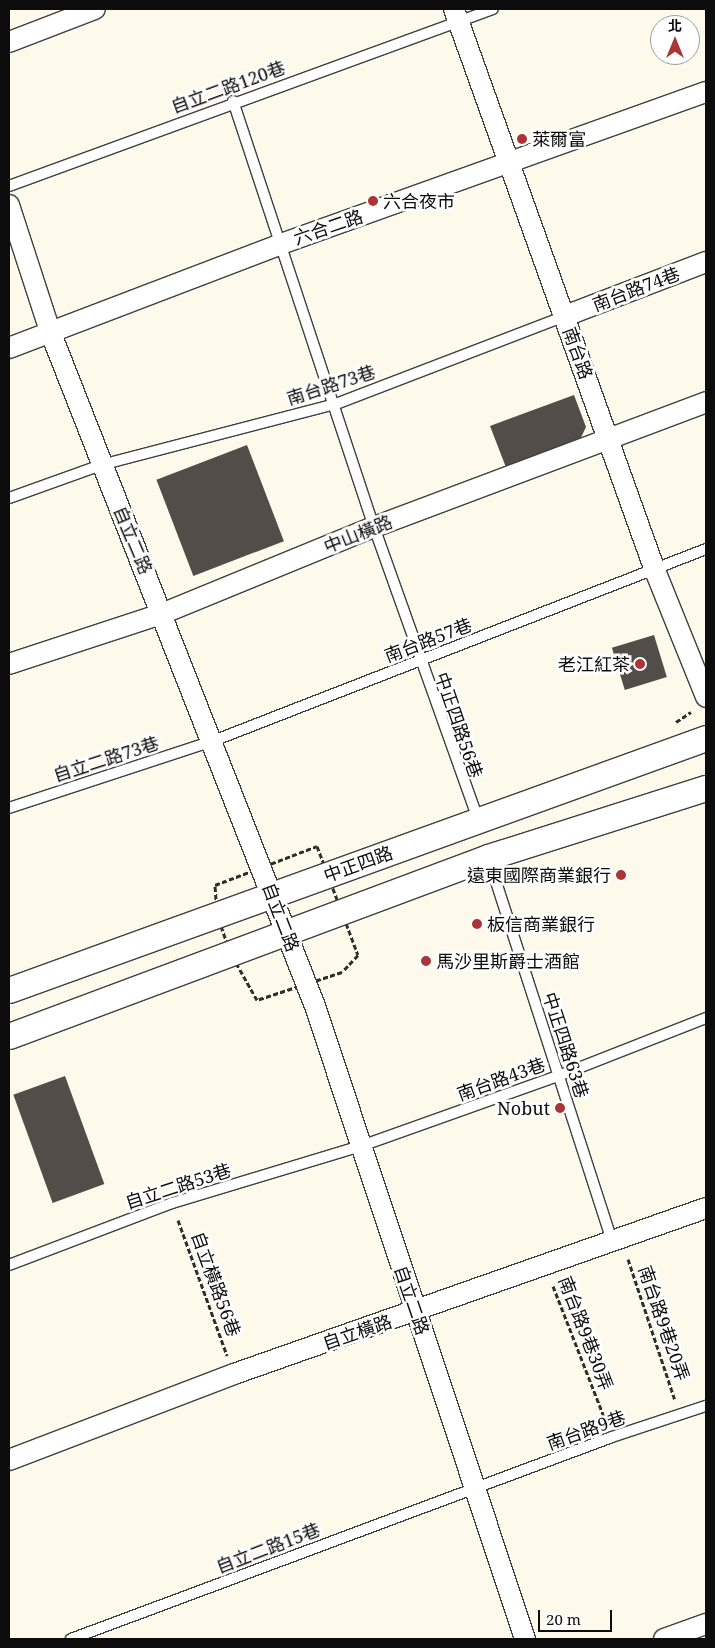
<!DOCTYPE html>
<meta charset="utf-8">
<style>
body{margin:0}
#map{position:relative;width:715px;height:1648px;overflow:hidden;background:#fdfaec;font-family:"Noto Serif","Noto Sans TC",serif}
div>[style]{position:absolute}
.building>*{inset:0;background:#534d49;transform-origin:0 0}
.path>*{height:3px;margin-top:-1.5px;transform-origin:0;background:repeating-linear-gradient(90deg,#2e2e2e 0 5px,transparent 0 7.5px)}
.roads{filter:drop-shadow(1px 0 #3f3f3f) drop-shadow(-1px 0 #3f3f3f) drop-shadow(0 1px #3f3f3f) drop-shadow(0 -1px #3f3f3f)}
.service>*{height:10px;margin:-5px;padding:0 5px;transform-origin:5px;border-radius:5px;background:#fff}
.minor>*{height:20px;margin:-10px;padding:0 10px;transform-origin:10px;border-radius:10px;background:#fff}
.tertiary>*{height:25px;margin:-12.5px;padding:0 12.5px;transform-origin:12.5px;border-radius:12.5px;background:#fff}
.dots>*{width:14px;height:14px;translate:-50% -50%;box-sizing:border-box;border:2px solid #fff;border-radius:50%}
span{translate:-50% -50%;white-space:nowrap;text-align:center;line-height:1.15;-webkit-text-stroke:5px #fff;paint-order:stroke}
.street-label{font-size:18px;color:#0c0c0c}
.poi-label{font-size:18px;color:#0c0c0c}
.left{translate:0 -50%;text-align:left}
.right{translate:-100% -50%;text-align:right}
.frame{position:absolute;inset:0;border:10px solid #0c0c0c;pointer-events:none}
.north{position:absolute;left:650px;top:15px;width:50px;height:50px;box-sizing:border-box;background:#fff;border:1px solid #9e9e9e;border-radius:50%;rotate:0deg;font-size:14px;font-weight:700;line-height:20px;text-align:center;color:#0c0c0c}
.north::after{content:'';display:block;margin:auto;width:18px;height:22px;background:#ab3434;clip-path:polygon(50% 0,100% 100%,50% 72%,0 100%)}
.scale{position:absolute;left:538px;top:1610px;width:74px;height:22px;box-sizing:border-box;border:2px solid #0c0c0c;border-top:0;padding-left:6px;font-size:15px;line-height:18px;white-space:nowrap;color:#0c0c0c;-webkit-text-stroke:4px #fff;paint-order:stroke}
</style>
<div id="map">
<div class="building">
<i style="clip-path:polygon(574px 395px,586px 427px,578px 444px,507px 470px,490px 426px)"></i>
<i style="left:247px;top:445px;width:103px;height:97px;rotate:69deg"></i>
<i style="left:654px;top:635px;width:44px;height:44px;rotate:73deg"></i>
<i style="left:65px;top:1076px;width:115px;height:55px;rotate:70deg"></i>
</div>
<div class="path">
<i style="left:676px;top:722px;width:18px;rotate:-34deg"></i>
<i style="left:317px;top:846px;width:116px;rotate:69.4deg"></i>
<i style="left:358px;top:955px;width:23px;rotate:133deg"></i>
<i style="left:342px;top:972px;width:89px;rotate:161.8deg"></i>
<i style="left:257px;top:1000px;width:55px;rotate:-119.4deg"></i>
<i style="left:230px;top:952px;width:40px;rotate:-108.9deg"></i>
<i style="left:217px;top:914px;width:29px;rotate:-94deg"></i>
<i style="left:215px;top:885px;width:109px;rotate:-20.9deg"></i>
<i style="left:178px;top:1220px;width:144px;rotate:70.1deg"></i>
<i style="left:628px;top:1259px;width:149px;rotate:71.6deg"></i>
<i style="left:553px;top:1286px;width:146px;rotate:68.7deg"></i>
</div>
<div class="roads">
<div class="service">
<i style="left:233px;top:101px;width:449px;rotate:71.7deg"></i>
<i style="left:374px;top:527px;width:310px;rotate:70.4deg"></i>
<i style="left:9px;top:186px;width:515px;rotate:-20.09deg"></i>
<i style="left:9px;top:498px;width:98px;rotate:-19.7deg"></i>
<i style="left:101px;top:465px;width:243px;rotate:-14.6deg"></i>
<i style="left:336px;top:404px;width:245px;rotate:-21deg"></i>
<i style="left:9px;top:808px;width:215px;rotate:-18.2deg"></i>
<i style="left:213px;top:741px;width:529px;rotate:-21.28deg"></i>
<i style="left:488px;top:857px;width:406px;rotate:72.1deg"></i>
<i style="left:9px;top:1265px;width:174px;rotate:-20.8deg"></i>
<i style="left:172px;top:1203px;width:197px;rotate:-16.8deg"></i>
<i style="left:361px;top:1146px;width:209px;rotate:-19.6deg"></i>
<i style="left:558px;top:1076px;width:159px;rotate:-21.4deg"></i>
<i style="left:71px;top:1639px;width:577px;rotate:-20.47deg"></i>
<i style="left:612px;top:1437px;width:99px;rotate:-18.3deg"></i>
</div>
<div class="minor">
<i style="left:454px;top:9px;width:594px;rotate:70.31deg"></i>
<i style="left:654px;top:568px;width:139px;rotate:68deg"></i>
<i style="left:9px;top:42px;width:92px;rotate:-21deg"></i>
<i style="left:9px;top:205px;width:133px;rotate:72deg"></i>
<i style="left:50px;top:331px;width:725px;rotate:68.57deg"></i>
<i style="left:315px;top:1006px;width:667px;rotate:71.65deg"></i>
<i style="left:565px;top:316px;width:151px;rotate:-21deg"></i>
<i style="left:9px;top:348px;width:291px;rotate:-20.9deg"></i>
<i style="left:281px;top:244px;width:451px;rotate:-19.7deg"></i>
<i style="left:9px;top:664px;width:163px;rotate:-18.2deg"></i>
<i style="left:164px;top:613px;width:227px;rotate:-22.3deg"></i>
<i style="left:374px;top:527px;width:355px;rotate:-20.6deg"></i>
<i style="left:9px;top:1460px;width:241px;rotate:-20.9deg"></i>
<i style="left:234px;top:1374px;width:500px;rotate:-19.38deg"></i>
<i style="left:664px;top:1639px;width:45px;rotate:-19.7deg"></i>
</div>
<div class="tertiary">
<i style="left:9px;top:990px;width:741px;rotate:-19.88deg"></i>
<i style="left:9px;top:1036px;width:511px;rotate:-20.49deg"></i>
<i style="left:488px;top:857px;width:229px;rotate:-17.6deg"></i>
</div>
</div>
<div class="dots">
<i style="left:522px;top:139px;background:#ab3434"></i>
<i style="left:373px;top:201px;background:#ab3434"></i>
<i style="left:640px;top:664px;background:#ab3434"></i>
<i style="left:621px;top:875px;background:#ab3434"></i>
<i style="left:477px;top:924px;background:#ab3434"></i>
<i style="left:426px;top:961px;background:#ab3434"></i>
<i style="left:560px;top:1108px;background:#ab3434"></i>
</div>
<div class="street-label">
<span style="left:228px;top:87px;rotate:-20deg">自立二路120巷</span>
<span style="left:328px;top:227px;rotate:-19deg">六合二路</span>
<span style="left:636px;top:289px;rotate:-21deg">南台路74巷</span>
<span style="left:578px;top:353px;rotate:70deg">南台路</span>
<span style="left:331px;top:385px;rotate:-18deg">南台路73巷</span>
<span style="left:358px;top:534px;rotate:-22deg">中山橫路</span>
<span style="left:133px;top:540px;rotate:67deg">自立二路</span>
<span style="left:428px;top:640px;rotate:-21deg">南台路57巷</span>
<span style="left:459px;top:725px;rotate:71deg">中正四路56巷</span>
<span style="left:106px;top:759px;rotate:-18deg">自立二路73巷</span>
<span style="left:358px;top:864px;rotate:-20deg">中正四路</span>
<span style="left:281px;top:917px;rotate:69deg">自立二路</span>
<span style="left:566px;top:1045px;rotate:72deg">中正四路63巷</span>
<span style="left:501px;top:1079px;rotate:-20deg">南台路43巷</span>
<span style="left:178px;top:1186px;rotate:-18deg">自立二路53巷</span>
<span style="left:216px;top:1284px;rotate:70deg">自立橫路56巷</span>
<span style="left:412px;top:1300px;rotate:71deg">自立二路</span>
<span style="left:664px;top:1323px;rotate:71deg">南台路9巷20弄</span>
<span style="left:357px;top:1332px;rotate:-19deg">自立橫路</span>
<span style="left:586px;top:1333px;rotate:69deg">南台路9巷30弄</span>
<span style="left:586px;top:1430px;rotate:-20deg">南台路9巷</span>
<span style="left:268px;top:1548px;rotate:-21deg">自立二路15巷</span>
</div>
<div class="poi-label">
<span class="left" style="left:532px;top:139px">萊爾富</span>
<span class="left" style="left:383px;top:201px">六合夜市</span>
<span class="right" style="left:630px;top:664px">老江紅茶</span>
<span class="right" style="left:611px;top:875px">遠東國際商業銀行</span>
<span class="left" style="left:487px;top:924px">板信商業銀行</span>
<span class="left" style="left:436px;top:961px">馬沙里斯爵士酒館</span>
<span class="right" style="left:550px;top:1108px">Nobut</span>
</div>
<div class="frame"></div>
<div class="north">北</div>
<div class="scale">20 m</div>
</div>
